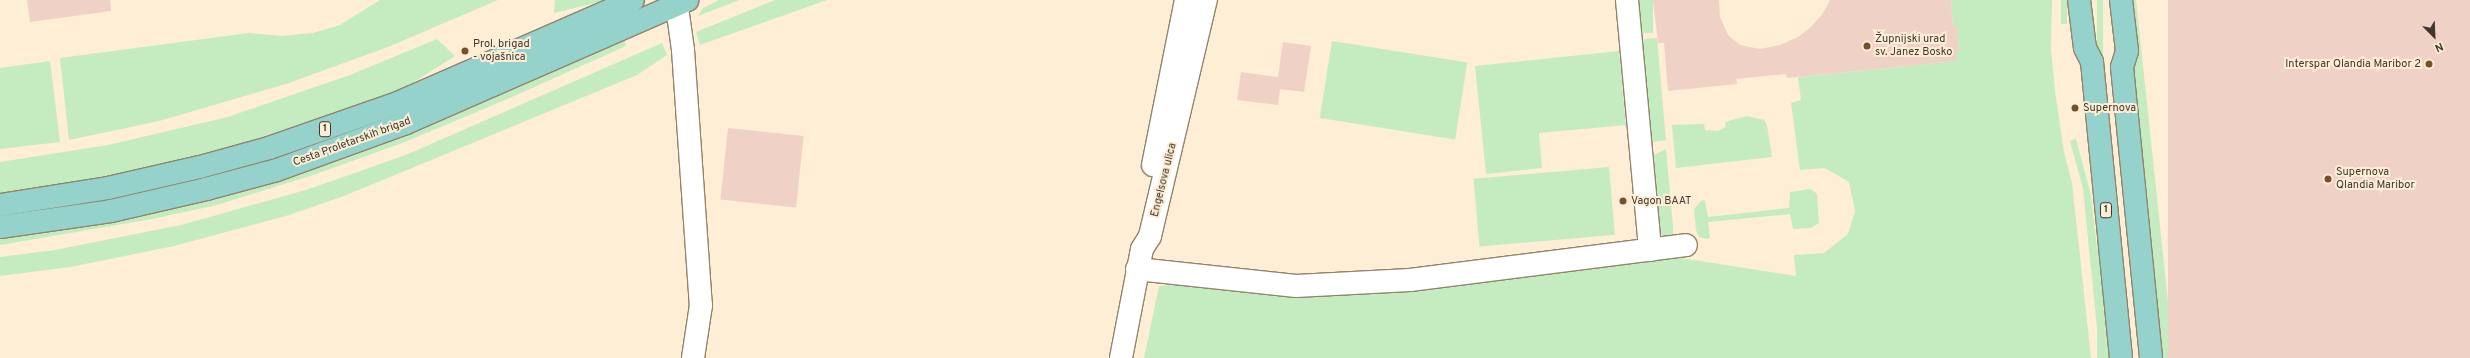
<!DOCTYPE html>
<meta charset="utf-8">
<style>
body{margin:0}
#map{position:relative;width:2470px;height:358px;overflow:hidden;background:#feeed5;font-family:Overpass,sans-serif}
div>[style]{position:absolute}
.green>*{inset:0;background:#c4ecc0;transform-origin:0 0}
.building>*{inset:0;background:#efd2c5;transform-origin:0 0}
.roads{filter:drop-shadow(1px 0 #91836c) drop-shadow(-1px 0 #91836c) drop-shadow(0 1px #91836c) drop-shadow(0 -1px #91836c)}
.minor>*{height:22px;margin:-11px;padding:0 11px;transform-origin:11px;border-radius:11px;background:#fff}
.major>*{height:22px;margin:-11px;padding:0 11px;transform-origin:11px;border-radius:11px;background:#95d2cc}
.dots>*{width:11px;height:11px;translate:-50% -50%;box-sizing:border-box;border:2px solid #feeed5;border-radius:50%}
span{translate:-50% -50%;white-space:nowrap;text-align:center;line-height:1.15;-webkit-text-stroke:4px #feeed5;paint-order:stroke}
.shield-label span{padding:1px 3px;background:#feeed5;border:1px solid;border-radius:3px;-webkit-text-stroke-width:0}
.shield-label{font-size:10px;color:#3d372d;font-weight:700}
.poi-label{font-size:11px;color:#3d372d}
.left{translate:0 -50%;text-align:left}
.right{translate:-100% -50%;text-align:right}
.street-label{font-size:11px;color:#3d372d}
.north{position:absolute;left:2414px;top:16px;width:40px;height:40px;-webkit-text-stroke:3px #feeed5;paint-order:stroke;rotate:156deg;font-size:11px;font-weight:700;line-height:16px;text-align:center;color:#3d372d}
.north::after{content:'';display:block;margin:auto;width:14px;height:18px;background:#3d372d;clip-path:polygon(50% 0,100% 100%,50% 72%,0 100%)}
</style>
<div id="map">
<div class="green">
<i style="clip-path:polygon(380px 0,498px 0,388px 47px,286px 84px,159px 121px,69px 140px,60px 58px,249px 33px,281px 36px,313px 33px,340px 25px)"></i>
<i style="clip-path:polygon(555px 0,607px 0,554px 13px)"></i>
<i style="clip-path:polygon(719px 0,739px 0,698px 16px,703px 8px)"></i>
<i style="clip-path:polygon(775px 0,827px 0,700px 45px,696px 32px)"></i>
<i style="left:1633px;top:0;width:20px;height:33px"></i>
<i style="clip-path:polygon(1951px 0,2052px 0,2051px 50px,2055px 91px,2064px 152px,2072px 183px,2091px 358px,1144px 358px,1159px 286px,1661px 255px,1796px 276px,1794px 255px,1824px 253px,1848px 234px,1855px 211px,1849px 182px,1825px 168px,1800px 170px,1791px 103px,1801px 100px,1798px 77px,1956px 61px,1956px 52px,1959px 51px,1957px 25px,1953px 26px)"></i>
<i style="left:2061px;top:0;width:6px;height:24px"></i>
<i style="left:2097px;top:0;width:6px;height:360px"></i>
<i style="clip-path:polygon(2127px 0,2136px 0,2174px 358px,2163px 358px)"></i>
<i style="left:1657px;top:38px;width:103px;height:19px;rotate:85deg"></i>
<i style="clip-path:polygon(437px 39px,455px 56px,403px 89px,343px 112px,283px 133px,174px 163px,110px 177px,0 195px,0 162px,108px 145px,228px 117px,350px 75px)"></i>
<i style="clip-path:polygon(624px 39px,626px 46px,505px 100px,405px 142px,316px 174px,217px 205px,152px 219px,0 245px,0 239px,132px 217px,418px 129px)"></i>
<i style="left:1332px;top:41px;width:137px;height:78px;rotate:9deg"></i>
<i style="clip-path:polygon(662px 43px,667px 55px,637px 75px,344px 196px,289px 215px,174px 246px,70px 267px,0 276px,0 257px,55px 250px,181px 225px,306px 190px,355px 173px,408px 154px)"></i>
<i style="clip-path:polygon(1619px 51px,1626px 125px,1539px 133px,1542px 168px,1486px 174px,1475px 66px)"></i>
<i style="clip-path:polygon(50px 61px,60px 142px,0 149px,0 68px)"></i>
<i style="clip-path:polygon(1747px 116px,1764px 120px,1767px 125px,1772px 157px,1676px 168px,1672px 125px,1704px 124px,1705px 130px,1718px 131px,1726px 127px,1725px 122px)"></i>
<i style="clip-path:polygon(2076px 139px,2091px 195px,2109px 358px,2100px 358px,2083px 189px,2070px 141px)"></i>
<i style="clip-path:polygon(1666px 149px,1673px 227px,1673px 233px,1667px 239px,1658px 237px,1648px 158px)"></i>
<i style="left:1609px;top:167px;width:68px;height:136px;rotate:85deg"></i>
<i style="clip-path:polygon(1811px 189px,1817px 194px,1819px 223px,1811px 228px,1793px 229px,1790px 214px,1708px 222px,1710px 237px,1708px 239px,1699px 237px,1696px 230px,1694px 209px,1702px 200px,1705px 201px,1708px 217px,1789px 208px,1790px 192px)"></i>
</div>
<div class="building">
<i style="clip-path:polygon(27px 0,110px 0,111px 11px,30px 22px)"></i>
<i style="clip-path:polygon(1653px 0,1719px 0,1720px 17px,1728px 35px,1740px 45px,1760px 49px,1780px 45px,1798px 37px,1811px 27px,1823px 13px,1830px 0,1951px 0,1953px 26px,1957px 25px,1959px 51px,1956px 52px,1956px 61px,1787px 78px,1786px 74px,1736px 79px,1737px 84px,1668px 91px,1664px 43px,1658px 43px)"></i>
<i style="left:2168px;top:0;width:302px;height:360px"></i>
<i style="clip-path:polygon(1283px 42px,1311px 46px,1304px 92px,1280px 89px,1278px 105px,1237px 100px,1241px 72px,1278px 77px)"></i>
<i style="left:728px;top:128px;width:76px;height:72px;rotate:6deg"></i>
</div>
<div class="roads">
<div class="minor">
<i style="left:676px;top:0;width:50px;rotate:82deg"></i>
<i style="left:683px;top:50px;width:256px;rotate:86deg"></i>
<i style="left:701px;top:305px;width:54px;rotate:98.6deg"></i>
<i style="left:1627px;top:0;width:251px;rotate:84.7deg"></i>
<i style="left:1153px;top:165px;width:168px;rotate:-78.7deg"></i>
<i style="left:1137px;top:269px;width:160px;rotate:6.1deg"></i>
<i style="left:1296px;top:286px;width:114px;rotate:-3deg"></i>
<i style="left:1410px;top:280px;width:278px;rotate:-7.2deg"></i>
<i style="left:1121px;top:358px;width:111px;rotate:-79.1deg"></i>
<i style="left:1142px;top:249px;width:15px;rotate:-58deg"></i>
<i style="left:1150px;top:236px;width:243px;rotate:-76.7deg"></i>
</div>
<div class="major">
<i style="left:2079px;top:0;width:48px;rotate:82.9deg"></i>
<i style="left:2085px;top:48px;width:16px;rotate:63deg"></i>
<i style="left:2092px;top:62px;width:297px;rotate:84.4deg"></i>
<i style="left:2121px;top:0;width:51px;rotate:83.3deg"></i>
<i style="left:2127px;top:51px;width:17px;rotate:107deg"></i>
<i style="left:2122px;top:67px;width:292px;rotate:84.3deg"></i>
<i style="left:0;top:205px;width:109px;rotate:-8.9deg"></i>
<i style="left:108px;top:188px;width:94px;rotate:-12.9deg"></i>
<i style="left:200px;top:167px;width:72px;rotate:-15.4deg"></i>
<i style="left:269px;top:148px;width:139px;rotate:-19.3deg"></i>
<i style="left:400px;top:102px;width:254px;rotate:-23.6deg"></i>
<i style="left:0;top:227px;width:112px;rotate:-8.2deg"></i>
<i style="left:111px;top:211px;width:98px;rotate:-13deg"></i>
<i style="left:206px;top:189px;width:73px;rotate:-15deg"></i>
<i style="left:277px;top:170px;width:137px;rotate:-20deg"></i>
<i style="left:406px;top:123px;width:307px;rotate:-23.6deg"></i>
</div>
</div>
<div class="dots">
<i style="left:1867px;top:46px;background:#75502b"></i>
<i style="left:465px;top:51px;background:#75502b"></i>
<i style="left:2429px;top:64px;background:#75502b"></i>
<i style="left:2075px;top:108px;background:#75502b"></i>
<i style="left:2328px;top:179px;background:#75502b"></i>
<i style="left:1623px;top:201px;background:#75502b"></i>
</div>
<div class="shield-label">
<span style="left:325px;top:129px">1</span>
<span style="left:2106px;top:210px">1</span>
</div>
<div class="poi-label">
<span class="left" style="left:1875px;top:46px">Župnijski urad<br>sv. Janez Bosko</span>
<span class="left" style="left:473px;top:51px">Prol. brigad<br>- vojašnica</span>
<span class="right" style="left:2421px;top:64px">Interspar Qlandia Maribor 2</span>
<span class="left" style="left:2083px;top:108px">Supernova</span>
<span class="left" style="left:2336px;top:179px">Supernova<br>Qlandia Maribor</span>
<span class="left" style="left:1631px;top:201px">Vagon BAAT</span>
</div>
<div class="street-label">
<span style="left:352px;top:142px;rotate:-20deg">Cesta Proletarskih brigad</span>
<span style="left:1164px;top:180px;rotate:-76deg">Engelsova ulica</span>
</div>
<div class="north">N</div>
</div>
